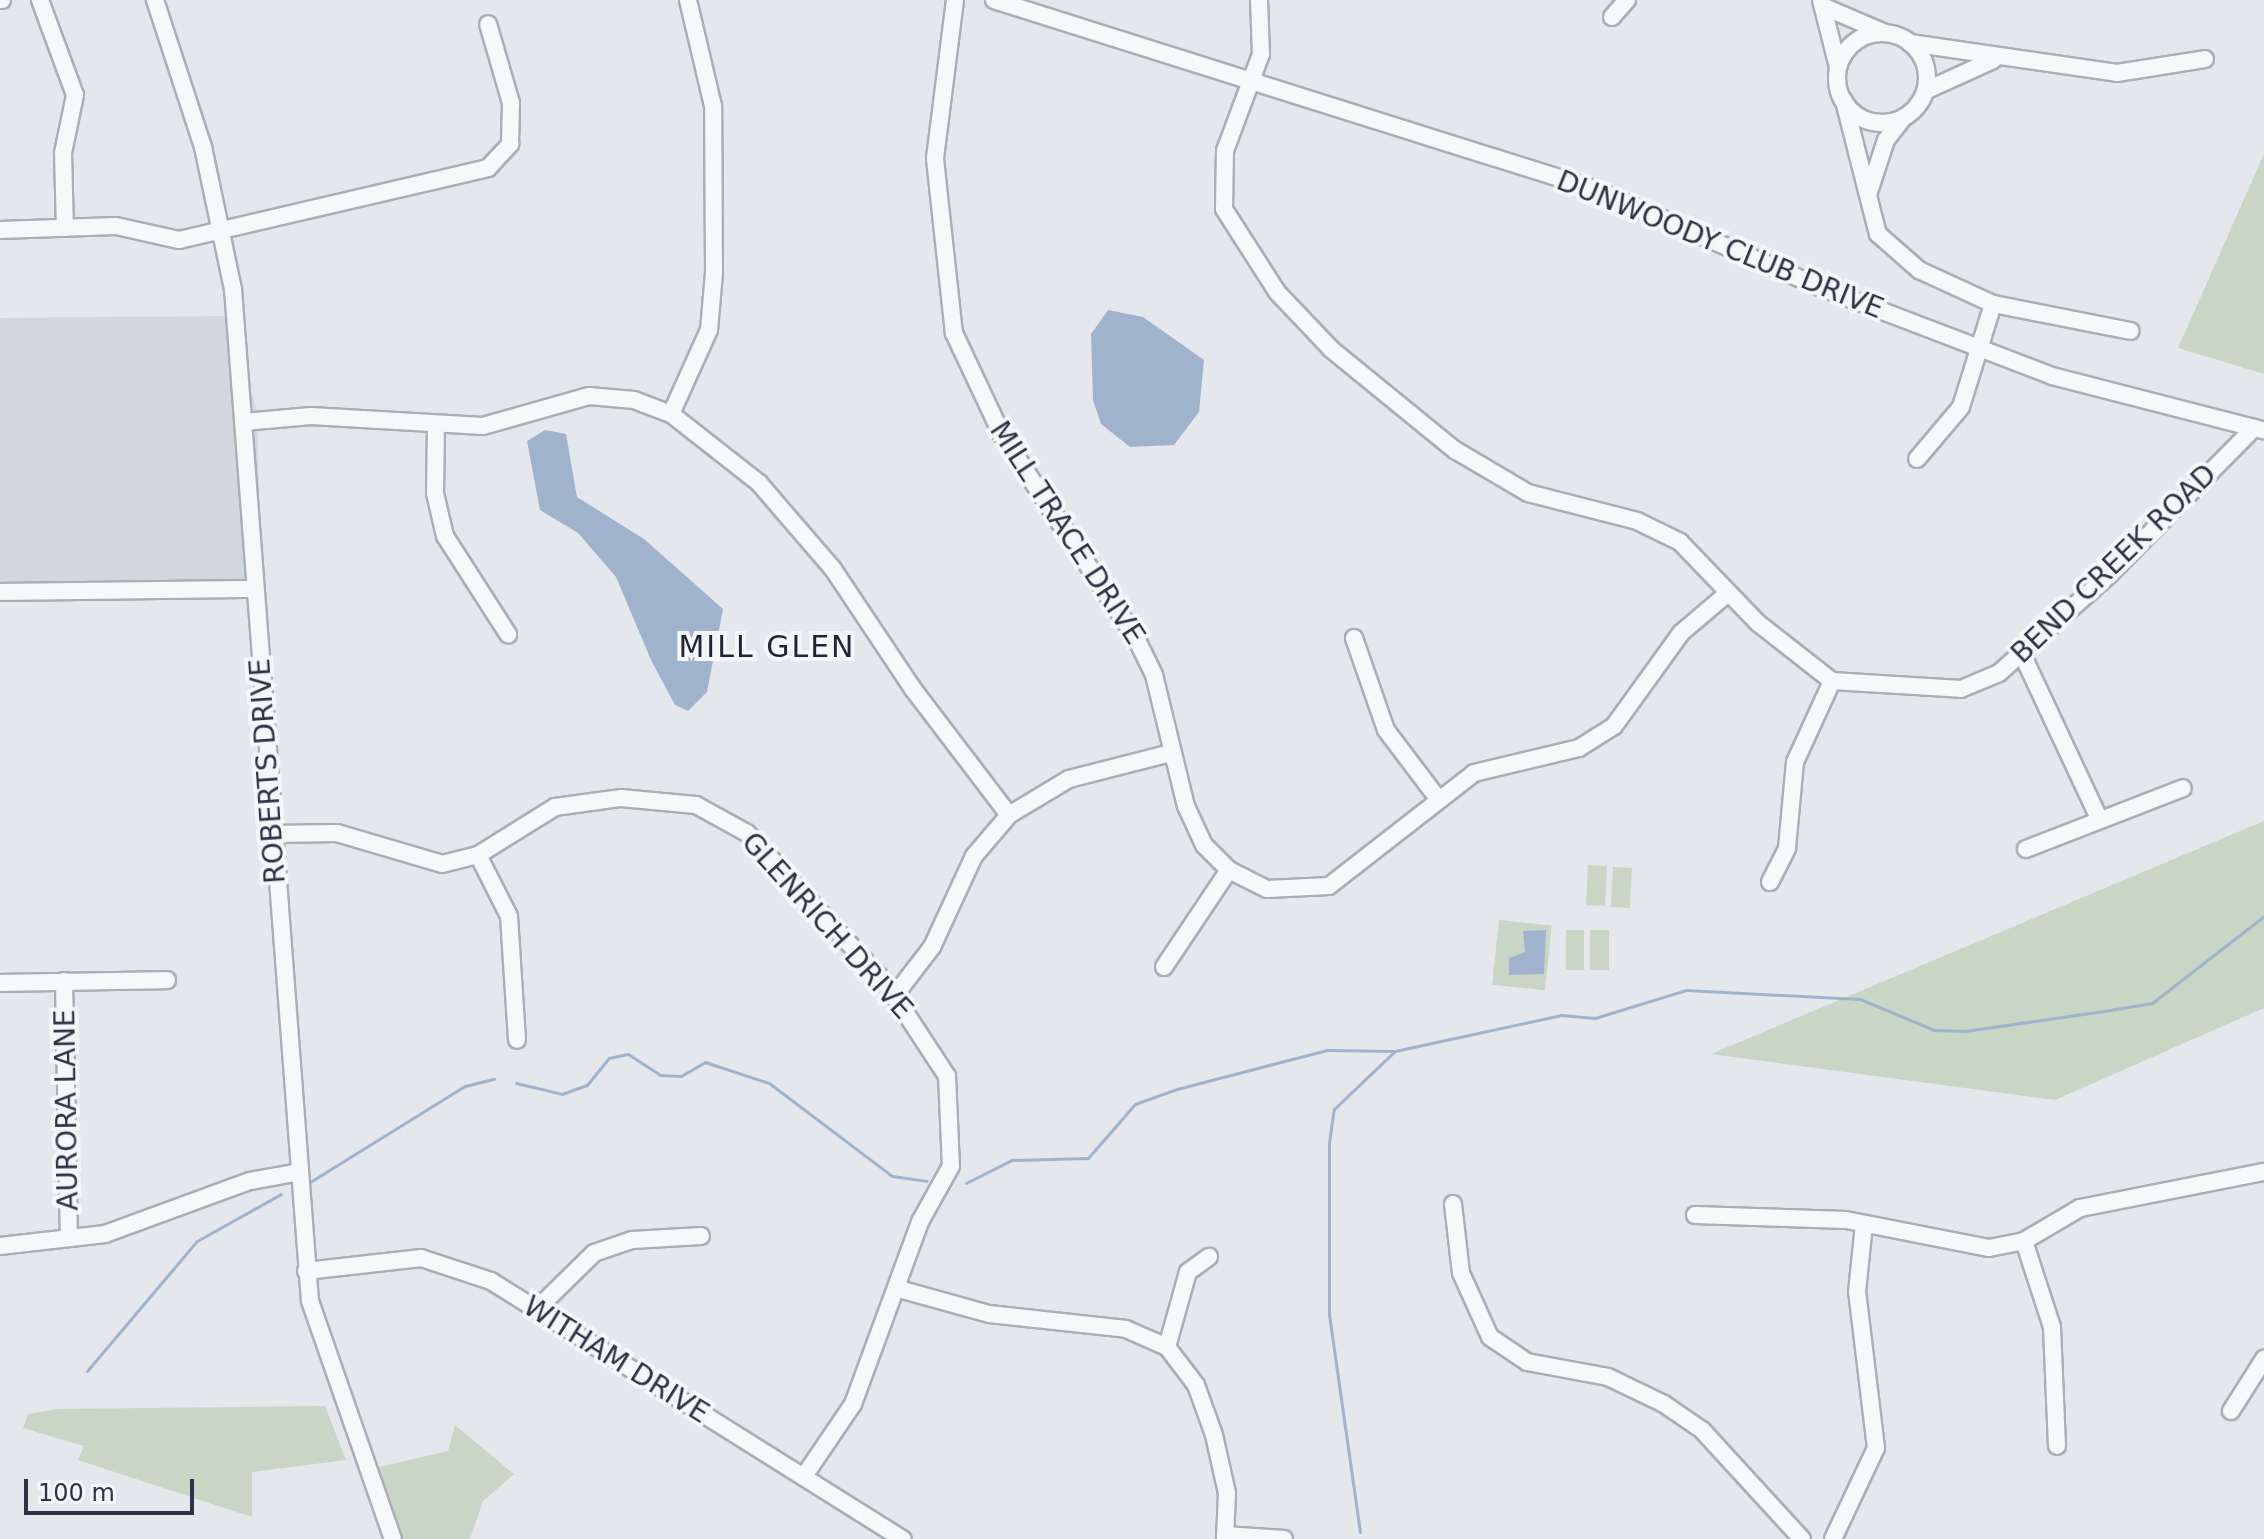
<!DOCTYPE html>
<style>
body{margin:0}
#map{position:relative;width:2264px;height:1539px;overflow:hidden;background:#e4e7ec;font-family:"DejaVu Sans",sans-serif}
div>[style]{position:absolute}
.built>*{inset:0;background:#d2d6de}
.green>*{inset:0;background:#c9d6c5;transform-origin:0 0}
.water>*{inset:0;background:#9fb4cc}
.stream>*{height:3px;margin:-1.5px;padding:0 1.5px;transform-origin:1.5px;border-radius:1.5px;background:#9fb4cc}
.roads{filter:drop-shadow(2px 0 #a9aeb7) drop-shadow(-2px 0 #a9aeb7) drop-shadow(0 2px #a9aeb7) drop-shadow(0 -2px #a9aeb7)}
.minor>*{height:16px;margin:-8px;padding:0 8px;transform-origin:8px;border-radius:8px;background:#f7f8fa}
.minor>.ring{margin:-8px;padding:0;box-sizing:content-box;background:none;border:16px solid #f7f8fa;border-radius:50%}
span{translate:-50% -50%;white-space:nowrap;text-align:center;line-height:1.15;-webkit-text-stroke:8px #f4f6f9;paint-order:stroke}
.street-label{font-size:28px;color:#2b3445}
.neighbourhood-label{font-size:30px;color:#1d2536;letter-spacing:2px}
.scale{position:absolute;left:24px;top:1479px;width:170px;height:36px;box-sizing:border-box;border:4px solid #2b3445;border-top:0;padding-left:10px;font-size:24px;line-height:28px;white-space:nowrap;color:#2b3445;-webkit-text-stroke:6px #f4f6f9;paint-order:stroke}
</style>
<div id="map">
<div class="built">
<i style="clip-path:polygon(232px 316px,257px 413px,261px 584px,0 582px,0 318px)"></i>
</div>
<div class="green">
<i style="clip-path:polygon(2264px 154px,2264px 374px,2178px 348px)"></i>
<i style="clip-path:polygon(2264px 821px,2264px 1008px,2055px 1100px,1711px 1054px)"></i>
<i style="left:1588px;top:865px;width:19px;height:40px;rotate:3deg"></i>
<i style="left:1613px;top:867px;width:19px;height:40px;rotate:3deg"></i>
<i style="left:1499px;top:920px;width:53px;height:65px;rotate:6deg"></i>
<i style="left:1584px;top:930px;width:40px;height:18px;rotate:90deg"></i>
<i style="left:1590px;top:930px;width:19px;height:40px"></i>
<i style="clip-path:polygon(325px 1406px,346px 1460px,252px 1472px,252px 1517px,78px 1460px,84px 1446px,23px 1428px,28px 1414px,57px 1409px)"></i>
<i style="clip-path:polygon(455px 1425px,514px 1474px,483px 1501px,470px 1539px,403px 1539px,375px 1468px,448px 1451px)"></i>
</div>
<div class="water">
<i style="clip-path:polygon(1108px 310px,1143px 317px,1204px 360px,1199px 412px,1174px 445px,1130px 447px,1101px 424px,1093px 400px,1091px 334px)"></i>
<i style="clip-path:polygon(545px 430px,566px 434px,577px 497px,644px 539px,723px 609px,707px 692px,688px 711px,675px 705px,651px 660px,616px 577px,578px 533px,540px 510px,527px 441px)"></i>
<i style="clip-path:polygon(1546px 930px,1544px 974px,1509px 975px,1509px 958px,1525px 952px,1523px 931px)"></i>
</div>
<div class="stream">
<i style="left:516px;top:1083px;width:47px;rotate:13.4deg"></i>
<i style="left:562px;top:1094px;width:27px;rotate:-20deg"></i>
<i style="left:587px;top:1085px;width:35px;rotate:-51deg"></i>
<i style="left:609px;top:1058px;width:19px;rotate:-12deg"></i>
<i style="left:628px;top:1054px;width:38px;rotate:33deg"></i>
<i style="left:660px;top:1075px;width:21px;rotate:3deg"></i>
<i style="left:681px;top:1076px;width:28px;rotate:-30deg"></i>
<i style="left:705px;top:1062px;width:67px;rotate:18.2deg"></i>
<i style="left:769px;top:1083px;width:154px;rotate:37.1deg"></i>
<i style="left:892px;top:1176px;width:35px;rotate:8deg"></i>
<i style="left:310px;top:1182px;width:182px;rotate:-31.8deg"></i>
<i style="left:465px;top:1086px;width:30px;rotate:-14deg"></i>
<i style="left:966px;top:1183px;width:51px;rotate:-26.6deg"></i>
<i style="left:1012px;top:1160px;width:76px;rotate:-1.5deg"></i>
<i style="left:1088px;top:1158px;width:72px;rotate:-49deg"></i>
<i style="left:1135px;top:1104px;width:45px;rotate:-19.7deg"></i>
<i style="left:1177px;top:1089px;width:155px;rotate:-14.6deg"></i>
<i style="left:1327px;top:1050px;width:68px;rotate:0.8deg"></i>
<i style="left:87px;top:1371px;width:170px;rotate:-49.8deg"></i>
<i style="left:197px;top:1241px;width:96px;rotate:-29.2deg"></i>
<i style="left:1360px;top:1532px;width:219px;rotate:-98.1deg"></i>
<i style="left:1329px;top:1315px;width:172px;rotate:-90deg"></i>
<i style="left:1329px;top:1143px;width:34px;rotate:-82deg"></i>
<i style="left:1334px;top:1109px;width:84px;rotate:-43.6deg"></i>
<i style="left:1395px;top:1051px;width:170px;rotate:-12.2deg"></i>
<i style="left:1561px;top:1015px;width:34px;rotate:5deg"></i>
<i style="left:1595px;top:1018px;width:95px;rotate:-17.1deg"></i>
<i style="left:1686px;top:990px;width:174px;rotate:3deg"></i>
<i style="left:1860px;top:999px;width:80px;rotate:22.7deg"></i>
<i style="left:1934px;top:1030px;width:31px;rotate:2deg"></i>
<i style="left:1965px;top:1031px;width:140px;rotate:-8.2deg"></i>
<i style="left:2104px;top:1011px;width:49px;rotate:-9.5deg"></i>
<i style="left:2152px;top:1003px;width:142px;rotate:-37.8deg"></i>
</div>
<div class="roads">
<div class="minor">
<i style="left:0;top:0;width:2px"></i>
<i style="left:40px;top:0;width:101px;rotate:69.8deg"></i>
<i style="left:75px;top:95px;width:59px;rotate:101.7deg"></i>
<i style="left:63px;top:153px;width:75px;rotate:88.5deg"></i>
<i style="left:155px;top:0;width:155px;rotate:71.9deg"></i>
<i style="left:203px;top:147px;width:145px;rotate:78.1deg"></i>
<i style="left:233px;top:289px;width:1015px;rotate:85.65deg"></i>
<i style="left:310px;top:1301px;width:252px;rotate:70.8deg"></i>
<i style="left:955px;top:0;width:160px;rotate:97.2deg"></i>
<i style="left:935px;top:159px;width:175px;rotate:83.8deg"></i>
<i style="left:954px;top:333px;width:113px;rotate:64.8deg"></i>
<i style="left:1002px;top:435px;width:245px;rotate:56.6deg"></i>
<i style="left:1137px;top:640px;width:39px;rotate:64deg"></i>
<i style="left:1154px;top:675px;width:135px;rotate:76.3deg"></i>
<i style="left:1186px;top:806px;width:43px;rotate:65.2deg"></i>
<i style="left:1204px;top:845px;width:35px;rotate:45deg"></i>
<i style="left:1229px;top:870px;width:42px;rotate:26.6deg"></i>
<i style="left:1267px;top:889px;width:62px;rotate:-2.8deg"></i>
<i style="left:1329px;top:886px;width:184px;rotate:-37.9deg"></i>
<i style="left:1474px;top:773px;width:108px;rotate:-13.4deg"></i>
<i style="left:1579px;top:748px;width:41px;rotate:-32.2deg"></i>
<i style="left:1614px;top:726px;width:115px;rotate:-54.2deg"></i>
<i style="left:1681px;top:633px;width:62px;rotate:-40.4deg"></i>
<i style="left:994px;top:0;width:629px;rotate:17.48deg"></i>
<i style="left:1594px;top:189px;width:249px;rotate:23.5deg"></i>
<i style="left:1822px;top:288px;width:246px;rotate:20.9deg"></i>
<i style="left:2052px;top:376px;width:218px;rotate:14.4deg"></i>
<i style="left:1259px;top:0;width:54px;rotate:87.9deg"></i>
<i style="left:1261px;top:54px;width:103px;rotate:110.4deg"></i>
<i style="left:1225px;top:151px;width:58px;rotate:91deg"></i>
<i style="left:1224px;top:209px;width:98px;rotate:57.4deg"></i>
<i style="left:1277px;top:292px;width:79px;rotate:46.5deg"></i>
<i style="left:1331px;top:349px;width:160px;rotate:39.2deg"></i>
<i style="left:1455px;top:450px;width:85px;rotate:30.5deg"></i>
<i style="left:1528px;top:493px;width:113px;rotate:14.4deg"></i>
<i style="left:1637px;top:521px;width:48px;rotate:26deg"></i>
<i style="left:1680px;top:542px;width:112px;rotate:46.1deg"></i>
<i style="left:1758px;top:623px;width:94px;rotate:38.1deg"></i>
<i style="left:1832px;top:681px;width:129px;rotate:3.5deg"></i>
<i style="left:1961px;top:689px;width:41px;rotate:-22.8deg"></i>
<i style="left:1999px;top:673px;width:149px;rotate:-41.7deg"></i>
<i style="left:2110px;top:574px;width:205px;rotate:-45.4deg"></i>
<i style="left:1821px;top:0;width:69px;rotate:75.8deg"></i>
<i style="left:1827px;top:8px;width:61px;rotate:23.2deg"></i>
<i style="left:1612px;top:17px;width:23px;rotate:-49deg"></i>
<i class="ring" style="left:1837px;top:33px;width:74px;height:74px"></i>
<i style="left:1910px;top:43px;width:209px;rotate:8.2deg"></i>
<i style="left:2117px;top:73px;width:89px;rotate:-9deg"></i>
<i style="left:1925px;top:91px;width:75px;rotate:-24.5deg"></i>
<i style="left:1844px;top:101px;width:137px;rotate:75.7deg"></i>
<i style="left:1878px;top:234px;width:55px;rotate:41.3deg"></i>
<i style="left:1919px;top:270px;width:81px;rotate:24.7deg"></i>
<i style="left:1993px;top:304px;width:108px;rotate:107.3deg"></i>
<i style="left:1961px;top:407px;width:68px;rotate:130.2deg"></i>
<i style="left:1869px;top:192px;width:55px;rotate:-71.9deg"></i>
<i style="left:1886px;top:140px;width:29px;rotate:-52deg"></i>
<i style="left:0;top:230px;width:116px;rotate:-2deg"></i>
<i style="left:116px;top:226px;width:65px;rotate:12.5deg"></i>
<i style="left:179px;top:240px;width:317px;rotate:-13.1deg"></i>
<i style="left:488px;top:168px;width:33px;rotate:-47deg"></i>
<i style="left:510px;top:144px;width:41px;rotate:-88.6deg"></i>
<i style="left:511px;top:103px;width:82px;rotate:-106.2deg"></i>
<i style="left:1993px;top:304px;width:140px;rotate:11.1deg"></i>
<i style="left:671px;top:414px;width:92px;rotate:-65.7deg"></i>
<i style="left:709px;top:330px;width:57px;rotate:-85deg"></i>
<i style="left:714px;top:273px;width:167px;rotate:-90.3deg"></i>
<i style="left:713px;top:106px;width:109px;rotate:-103.3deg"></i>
<i style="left:244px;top:422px;width:67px;rotate:-5.1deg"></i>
<i style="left:311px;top:416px;width:172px;rotate:3.3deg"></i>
<i style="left:483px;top:426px;width:110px;rotate:-15.8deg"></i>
<i style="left:589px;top:396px;width:45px;rotate:5.1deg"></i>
<i style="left:634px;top:400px;width:40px;rotate:21deg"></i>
<i style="left:671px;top:414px;width:112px;rotate:38.1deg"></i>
<i style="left:759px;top:483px;width:113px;rotate:49.3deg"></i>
<i style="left:833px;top:569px;width:144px;rotate:56.3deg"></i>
<i style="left:913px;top:689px;width:158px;rotate:52.7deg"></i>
<i style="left:436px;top:424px;width:69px;rotate:90.8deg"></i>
<i style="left:435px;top:493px;width:44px;rotate:76.9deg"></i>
<i style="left:445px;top:536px;width:117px;rotate:57.3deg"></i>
<i style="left:0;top:592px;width:255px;rotate:-0.7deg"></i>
<i style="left:1354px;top:638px;width:97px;rotate:70.8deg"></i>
<i style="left:1386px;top:730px;width:83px;rotate:52.9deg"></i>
<i style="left:2023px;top:656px;width:179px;rotate:64.9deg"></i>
<i style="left:271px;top:834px;width:66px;rotate:-0.9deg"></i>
<i style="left:337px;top:833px;width:109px;rotate:16.4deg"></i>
<i style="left:442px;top:864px;width:37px;rotate:-14deg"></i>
<i style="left:478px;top:855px;width:91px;rotate:-31.9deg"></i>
<i style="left:555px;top:807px;width:67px;rotate:-7.8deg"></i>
<i style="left:621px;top:798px;width:75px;rotate:5.3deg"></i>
<i style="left:696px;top:805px;width:58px;rotate:28.8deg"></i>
<i style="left:747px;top:833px;width:208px;rotate:47.3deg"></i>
<i style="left:888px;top:986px;width:108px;rotate:56.8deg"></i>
<i style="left:947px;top:1076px;width:90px;rotate:87.5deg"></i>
<i style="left:951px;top:1166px;width:64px;rotate:119deg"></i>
<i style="left:920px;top:1222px;width:194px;rotate:110.2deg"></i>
<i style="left:853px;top:1404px;width:86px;rotate:124.1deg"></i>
<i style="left:2026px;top:849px;width:168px;rotate:-21.2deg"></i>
<i style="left:478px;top:855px;width:68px;rotate:63.1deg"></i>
<i style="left:509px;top:916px;width:124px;rotate:86.3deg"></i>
<i style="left:1770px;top:882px;width:38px;rotate:-63deg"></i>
<i style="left:1787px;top:848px;width:86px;rotate:-84.7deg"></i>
<i style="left:1795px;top:762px;width:89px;rotate:-65.4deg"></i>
<i style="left:1164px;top:967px;width:117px;rotate:-56.2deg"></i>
<i style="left:64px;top:981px;width:257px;rotate:88.9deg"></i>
<i style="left:0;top:983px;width:167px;rotate:-1deg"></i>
<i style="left:895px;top:995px;width:61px;rotate:-52.4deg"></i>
<i style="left:932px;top:947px;width:100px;rotate:-65.2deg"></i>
<i style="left:974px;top:856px;width:54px;rotate:-49.5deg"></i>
<i style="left:1009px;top:815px;width:70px;rotate:-31deg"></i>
<i style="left:1069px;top:779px;width:105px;rotate:-14.3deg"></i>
<i style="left:1453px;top:1204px;width:69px;rotate:83.4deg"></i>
<i style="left:1461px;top:1273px;width:70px;rotate:65.6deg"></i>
<i style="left:1490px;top:1337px;width:45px;rotate:34deg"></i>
<i style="left:1527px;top:1362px;width:82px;rotate:10.5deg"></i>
<i style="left:1608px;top:1377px;width:62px;rotate:25.7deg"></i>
<i style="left:1664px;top:1404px;width:46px;rotate:34.4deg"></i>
<i style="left:1702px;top:1430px;width:148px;rotate:47.5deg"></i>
<i style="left:1695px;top:1215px;width:151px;rotate:1.9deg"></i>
<i style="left:1846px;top:1220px;width:146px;rotate:11.1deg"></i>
<i style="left:1989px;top:1248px;width:36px;rotate:-11deg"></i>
<i style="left:2024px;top:1241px;width:65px;rotate:-30.5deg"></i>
<i style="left:2080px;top:1208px;width:187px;rotate:-11.1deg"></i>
<i style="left:2024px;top:1241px;width:90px;rotate:72deg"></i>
<i style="left:2052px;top:1327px;width:119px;rotate:87.6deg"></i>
<i style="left:0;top:1246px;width:106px;rotate:-6.5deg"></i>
<i style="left:105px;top:1234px;width:154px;rotate:-20.1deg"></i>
<i style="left:250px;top:1181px;width:46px;rotate:-10.1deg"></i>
<i style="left:306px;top:1271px;width:116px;rotate:-6.4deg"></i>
<i style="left:421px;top:1258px;width:74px;rotate:18.2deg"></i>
<i style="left:491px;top:1281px;width:486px;rotate:32.1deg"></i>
<i style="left:899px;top:1289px;width:93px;rotate:15.5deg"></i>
<i style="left:989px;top:1314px;width:138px;rotate:6.2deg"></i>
<i style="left:1126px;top:1329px;width:45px;rotate:23.7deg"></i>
<i style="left:1167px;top:1347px;width:48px;rotate:52.7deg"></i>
<i style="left:1196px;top:1385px;width:53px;rotate:70.2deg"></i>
<i style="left:1214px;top:1435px;width:59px;rotate:77.4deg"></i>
<i style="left:1227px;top:1493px;width:46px;rotate:92.5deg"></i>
<i style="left:536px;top:1310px;width:81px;rotate:-44.5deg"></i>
<i style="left:594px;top:1253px;width:40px;rotate:-18.9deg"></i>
<i style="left:632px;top:1240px;width:69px;rotate:-3.3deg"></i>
<i style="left:1167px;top:1347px;width:78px;rotate:-74.4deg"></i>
<i style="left:1188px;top:1272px;width:26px;rotate:-36deg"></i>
<i style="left:2231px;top:1411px;width:62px;rotate:-57.6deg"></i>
<i style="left:1225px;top:1535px;width:59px;rotate:3.9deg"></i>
<i style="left:1833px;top:1539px;width:101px;rotate:-64.7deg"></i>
<i style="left:1876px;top:1448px;width:157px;rotate:-96.9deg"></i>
<i style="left:1857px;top:1292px;width:68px;rotate:-84.1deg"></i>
</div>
</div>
<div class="street-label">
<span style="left:1720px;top:245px;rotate:22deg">DUNWOODY CLUB DRIVE</span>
<span style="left:1067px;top:533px;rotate:57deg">MILL TRACE DRIVE</span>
<span style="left:2114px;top:564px;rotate:-44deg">BEND CREEK ROAD</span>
<span style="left:268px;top:771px;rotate:-94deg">ROBERTS DRIVE</span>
<span style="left:827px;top:926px;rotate:48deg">GLENRICH DRIVE</span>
<span style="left:67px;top:1110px;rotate:-91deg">AURORA LANE</span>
<span style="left:616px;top:1360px;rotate:32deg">WITHAM DRIVE</span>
</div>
<div class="neighbourhood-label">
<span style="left:767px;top:647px">MILL GLEN</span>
</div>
<div class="scale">100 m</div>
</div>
